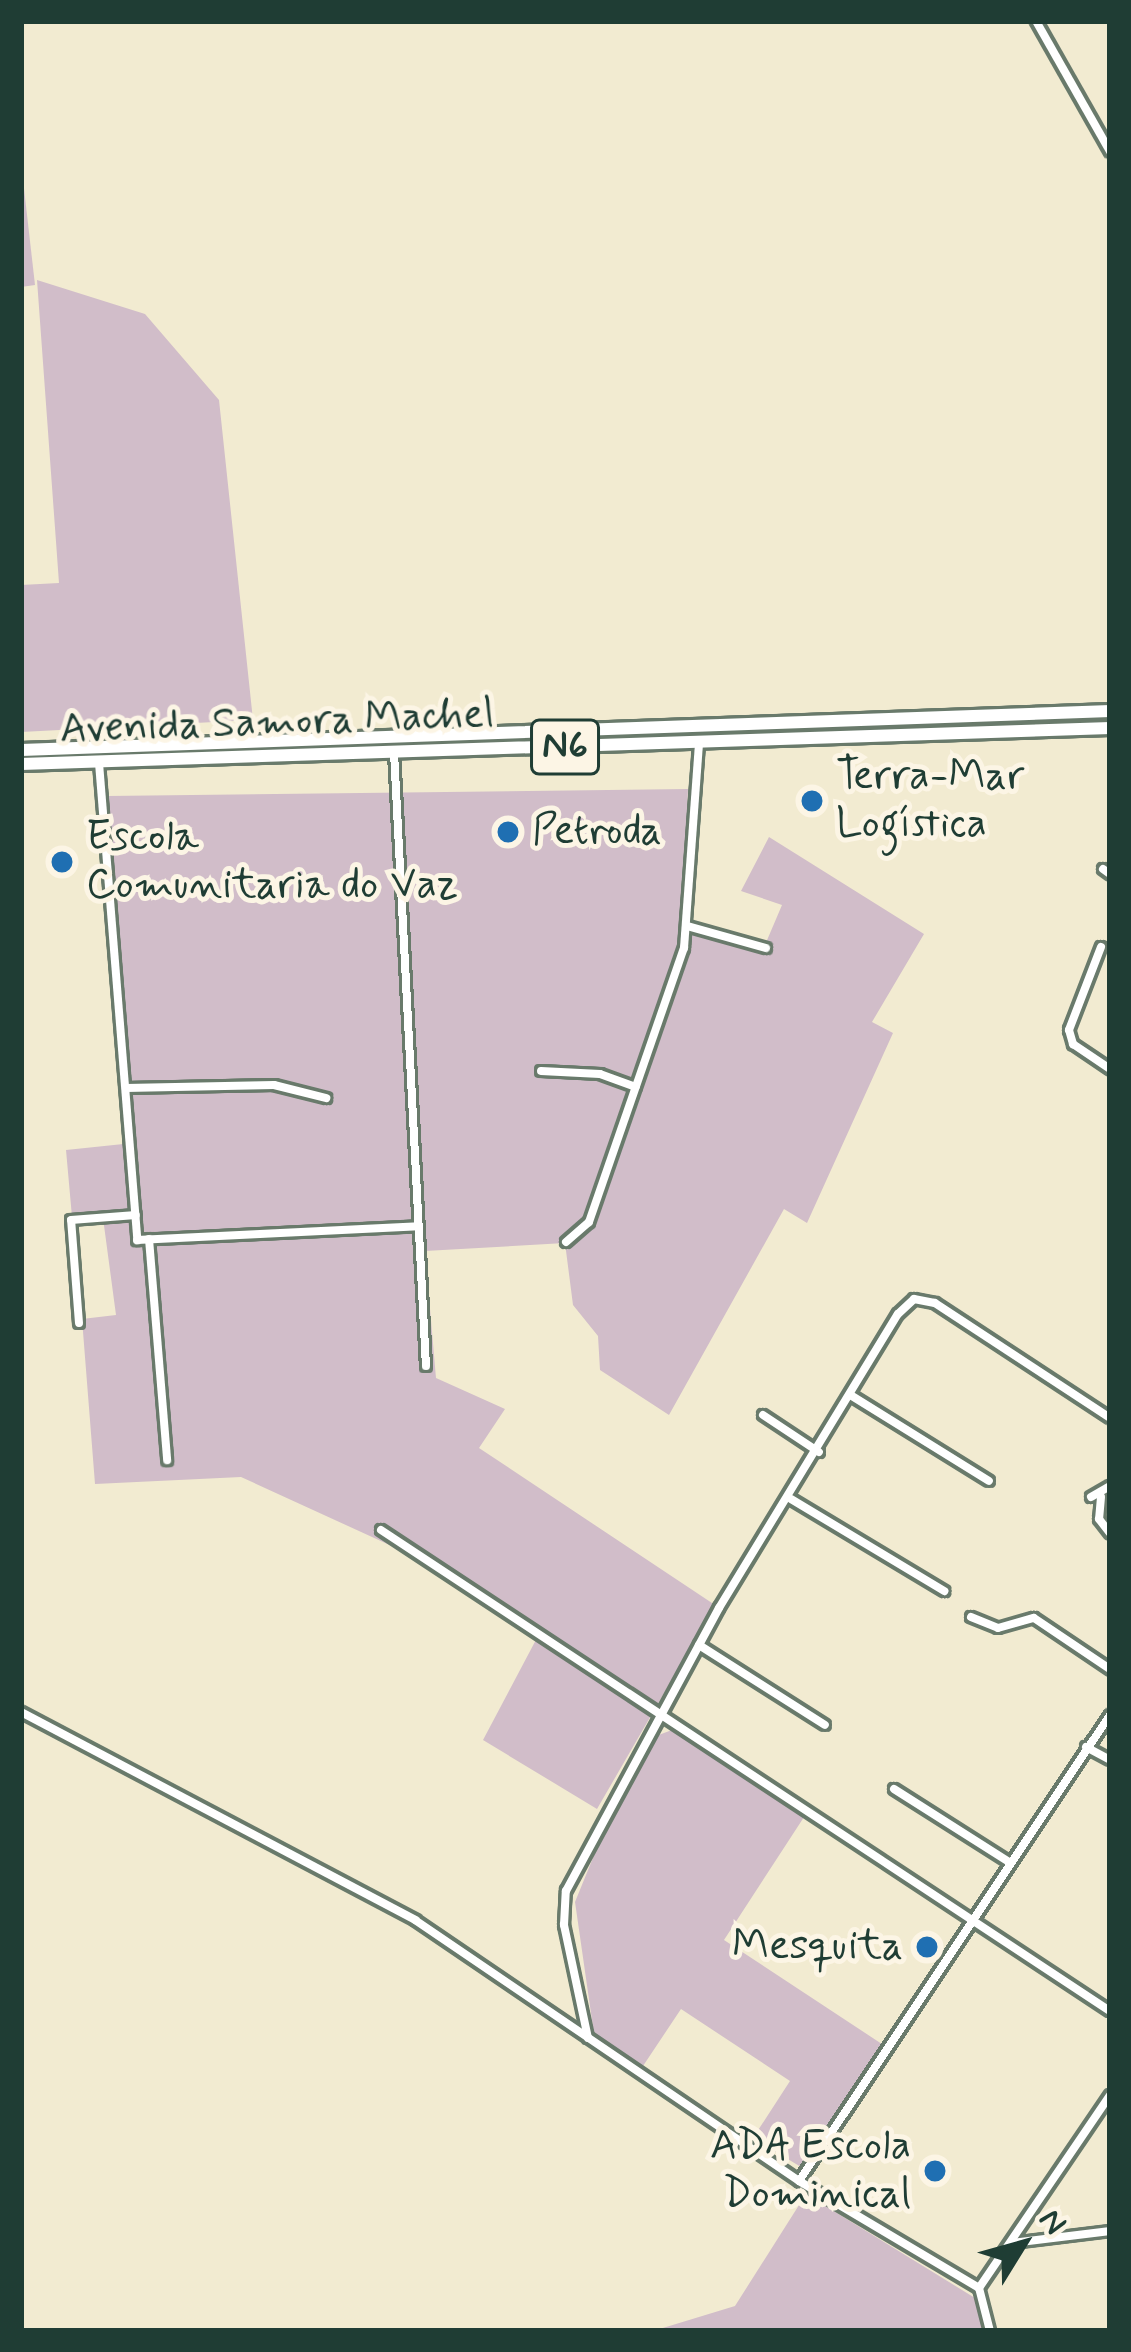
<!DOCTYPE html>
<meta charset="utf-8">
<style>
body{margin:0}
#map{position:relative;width:1131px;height:2352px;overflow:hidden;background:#f2ebd1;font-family:Mynerve,sans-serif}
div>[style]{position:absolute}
.industrial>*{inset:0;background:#d1bdc9}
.roads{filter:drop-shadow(3px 0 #697a6b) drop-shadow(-3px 0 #697a6b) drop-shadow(0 3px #697a6b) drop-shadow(0 -3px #697a6b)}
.minor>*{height:8px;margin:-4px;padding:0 4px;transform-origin:4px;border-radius:4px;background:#fff}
.trunk>*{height:12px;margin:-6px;padding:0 6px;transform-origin:6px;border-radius:6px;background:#fff}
.dots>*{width:33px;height:33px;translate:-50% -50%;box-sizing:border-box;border:6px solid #fcf5e5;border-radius:50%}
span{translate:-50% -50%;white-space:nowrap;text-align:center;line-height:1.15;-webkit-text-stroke:10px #fcf5e5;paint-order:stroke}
.shield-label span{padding:3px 9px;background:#fcf5e5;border:3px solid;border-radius:9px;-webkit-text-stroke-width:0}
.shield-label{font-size:39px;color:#1f3d34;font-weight:700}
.street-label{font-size:42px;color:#1f3d34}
.poi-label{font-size:42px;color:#1f3d34}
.left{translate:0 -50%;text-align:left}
.right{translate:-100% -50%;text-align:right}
.frame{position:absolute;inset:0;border:24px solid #1f3d34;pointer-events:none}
.north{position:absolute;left:963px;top:2184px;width:120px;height:120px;-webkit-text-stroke:9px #fcf5e5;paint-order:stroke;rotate:53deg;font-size:33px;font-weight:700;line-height:48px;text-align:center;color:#1f3d34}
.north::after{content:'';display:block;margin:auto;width:42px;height:54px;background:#1f3d34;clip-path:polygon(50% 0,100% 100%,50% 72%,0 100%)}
</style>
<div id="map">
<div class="industrial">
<i style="clip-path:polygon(21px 162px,35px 285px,21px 287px)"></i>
<i style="clip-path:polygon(37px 280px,145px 314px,219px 400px,253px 720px,21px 732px,21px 585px,59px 583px)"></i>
<i style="clip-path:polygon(688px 789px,683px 926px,762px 952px,782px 905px,741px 891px,769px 837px,924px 934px,872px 1022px,893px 1033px,807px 1223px,784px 1209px,669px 1415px,600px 1370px,598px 1336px,573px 1305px,565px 1243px,425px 1251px,436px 1378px,505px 1409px,479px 1448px,715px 1605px,597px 1809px,483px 1740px,538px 1636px,407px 1553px,241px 1477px,95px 1484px,82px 1319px,116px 1315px,103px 1218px,72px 1217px,66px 1150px,133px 1143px,107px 796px)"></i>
<i style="clip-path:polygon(672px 1730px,806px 1814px,724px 1940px,891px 2050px,806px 2170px,753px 2138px,790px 2081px,681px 2009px,643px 2066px,594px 2034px,575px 1902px,610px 1816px,656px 1736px)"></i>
<i style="clip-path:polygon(806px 2194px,975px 2298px,983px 2331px,653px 2331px,735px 2306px)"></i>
</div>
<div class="roads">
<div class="minor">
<i style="left:1036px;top:21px;width:150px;rotate:60.4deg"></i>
<i style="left:394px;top:752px;width:615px;rotate:87.02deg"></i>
<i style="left:99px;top:763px;width:479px;rotate:85.4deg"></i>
<i style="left:137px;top:1240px;width:282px;rotate:-2.8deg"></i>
<i style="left:1103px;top:869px;width:9px;rotate:36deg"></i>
<i style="left:687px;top:926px;width:82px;rotate:15.6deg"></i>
<i style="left:1101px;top:947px;width:89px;rotate:111.1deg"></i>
<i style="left:1069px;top:1030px;width:15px;rotate:74deg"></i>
<i style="left:1073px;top:1044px;width:45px;rotate:34deg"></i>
<i style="left:541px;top:1071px;width:59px;rotate:2.9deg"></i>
<i style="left:600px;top:1074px;width:38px;rotate:20deg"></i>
<i style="left:126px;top:1088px;width:148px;rotate:-1.2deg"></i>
<i style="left:274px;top:1085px;width:54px;rotate:14deg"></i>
<i style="left:149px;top:1239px;width:222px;rotate:85.3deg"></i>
<i style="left:566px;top:1242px;width:30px;rotate:-41deg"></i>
<i style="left:589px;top:1222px;width:290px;rotate:-70.9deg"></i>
<i style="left:684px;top:948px;width:206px;rotate:-85.8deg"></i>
<i style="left:79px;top:1323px;width:103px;rotate:-94.4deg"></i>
<i style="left:71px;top:1220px;width:65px;rotate:-4.4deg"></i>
<i style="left:852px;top:1396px;width:161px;rotate:31.8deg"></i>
<i style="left:763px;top:1415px;width:67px;rotate:33.5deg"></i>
<i style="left:1091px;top:1497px;width:22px;rotate:-30deg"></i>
<i style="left:1101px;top:1497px;width:22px;rotate:95deg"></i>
<i style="left:1099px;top:1519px;width:18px;rotate:52deg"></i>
<i style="left:791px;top:1499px;width:179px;rotate:31deg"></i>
<i style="left:381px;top:1530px;width:873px;rotate:33.42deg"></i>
<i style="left:971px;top:1617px;width:29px;rotate:22deg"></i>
<i style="left:998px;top:1628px;width:37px;rotate:-16deg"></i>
<i style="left:1034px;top:1618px;width:92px;rotate:33.9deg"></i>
<i style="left:699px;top:1645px;width:149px;rotate:32.4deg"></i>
<i style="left:21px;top:1712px;width:446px;rotate:27.8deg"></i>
<i style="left:415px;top:1920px;width:464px;rotate:34.2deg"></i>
<i style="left:799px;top:2181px;width:209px;rotate:30.7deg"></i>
<i style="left:1086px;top:1747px;width:27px;rotate:28deg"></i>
<i style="left:894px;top:1789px;width:136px;rotate:32.4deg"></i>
<i style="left:588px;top:2038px;width:116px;rotate:-102deg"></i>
<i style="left:564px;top:1925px;width:34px;rotate:-87deg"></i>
<i style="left:566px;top:1891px;width:322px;rotate:-61.6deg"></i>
<i style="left:719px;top:1608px;width:344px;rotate:-58.7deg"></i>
<i style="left:898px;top:1314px;width:22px;rotate:-43deg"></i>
<i style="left:914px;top:1299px;width:21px;rotate:11deg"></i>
<i style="left:935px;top:1303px;width:209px;rotate:33.3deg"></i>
<i style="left:799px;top:2181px;width:560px;rotate:-56.28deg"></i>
<i style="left:1012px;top:2243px;width:99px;rotate:-7deg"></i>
<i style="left:990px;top:2331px;width:44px;rotate:-104.3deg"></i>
<i style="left:979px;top:2288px;width:233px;rotate:-55.8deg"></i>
</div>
<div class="trunk">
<i style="left:21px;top:750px;width:1090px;rotate:-2.05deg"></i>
<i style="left:21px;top:764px;width:1090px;rotate:-1.89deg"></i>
</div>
</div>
<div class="dots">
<i style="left:812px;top:801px;background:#1f6fb2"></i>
<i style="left:508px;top:832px;background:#1f6fb2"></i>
<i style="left:62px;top:862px;background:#1f6fb2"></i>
<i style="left:927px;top:1947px;background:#1f6fb2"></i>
<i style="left:935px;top:2171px;background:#1f6fb2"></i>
</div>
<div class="shield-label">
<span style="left:565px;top:747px">N6</span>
</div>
<div class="street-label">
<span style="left:277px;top:723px;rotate:-2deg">Avenida Samora Machel</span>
</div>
<div class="poi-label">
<span class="left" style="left:836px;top:801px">Terra-Mar<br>Logística</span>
<span class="left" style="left:532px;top:832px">Petroda</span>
<span class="left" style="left:86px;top:862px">Escola<br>Comunitaria do Vaz</span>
<span class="right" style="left:903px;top:1947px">Mesquita</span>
<span class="right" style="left:911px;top:2171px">ADA Escola<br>Dominical</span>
</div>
<div class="frame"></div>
<div class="north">N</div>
</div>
